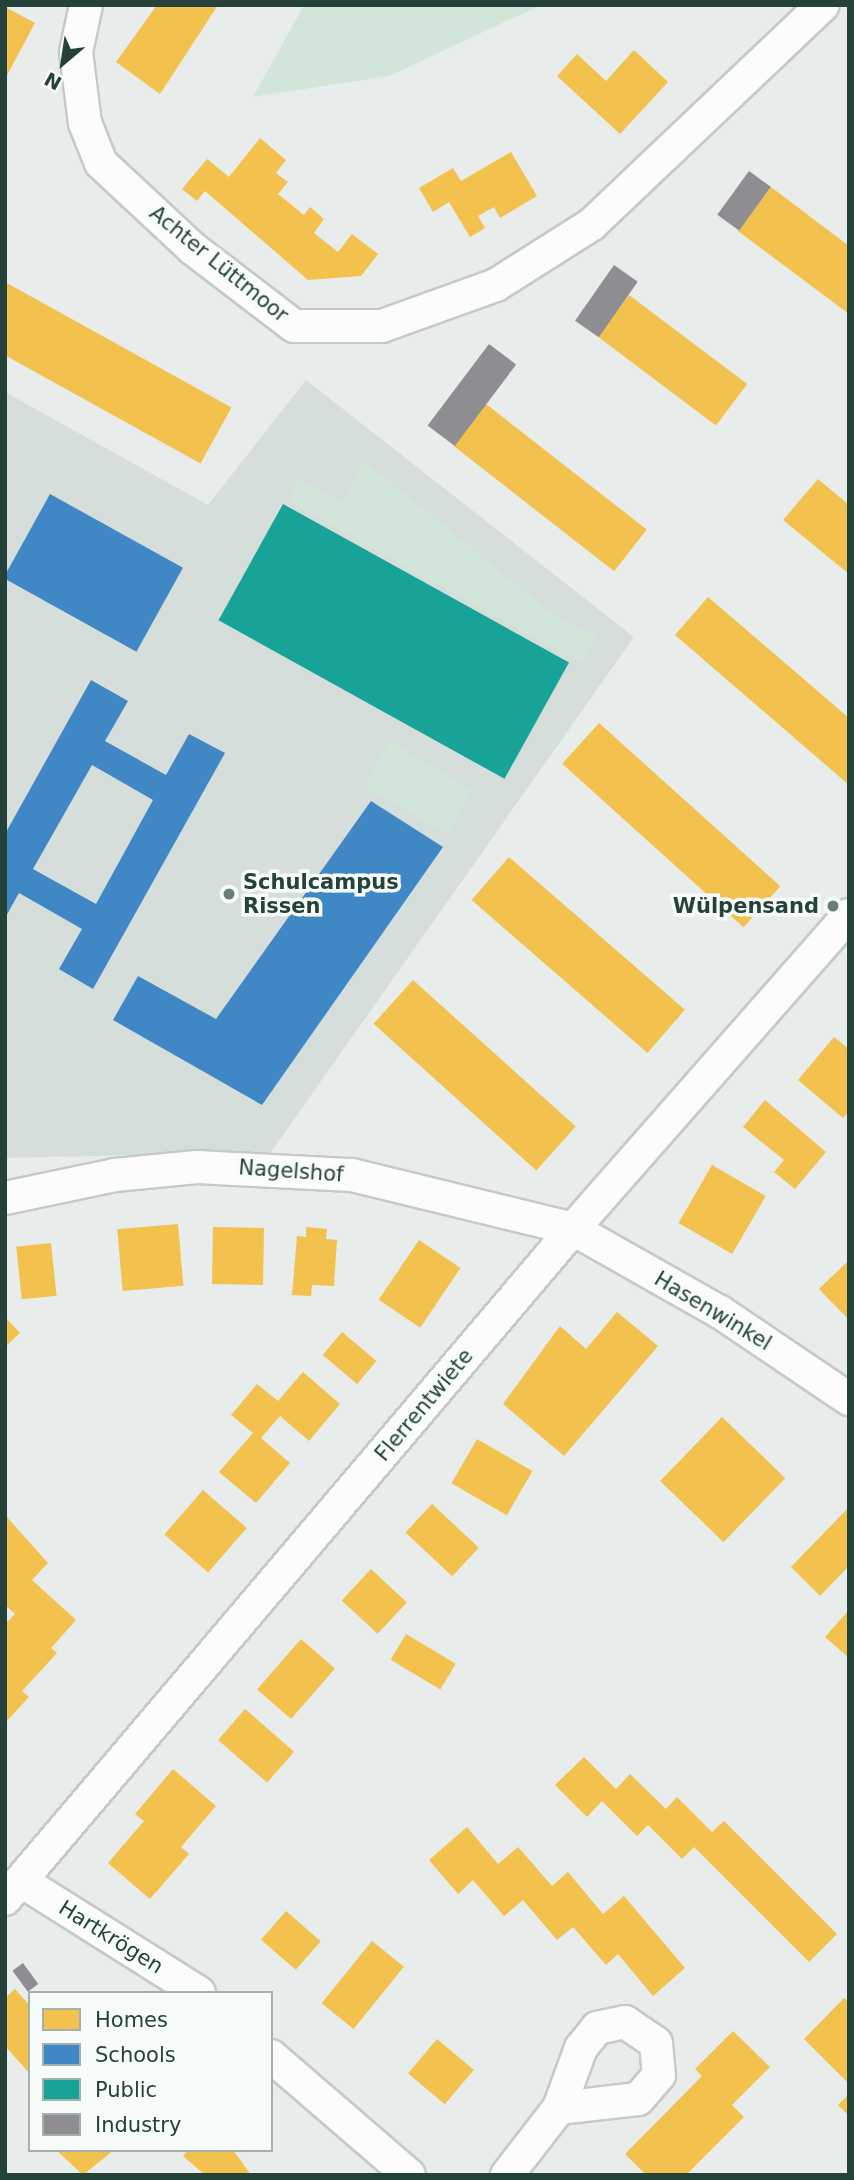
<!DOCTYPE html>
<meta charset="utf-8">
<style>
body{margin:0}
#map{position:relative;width:854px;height:2180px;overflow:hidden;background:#e8edeb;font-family:"DejaVu Sans",sans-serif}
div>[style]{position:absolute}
.built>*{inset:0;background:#d6dedb}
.green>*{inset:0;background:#d1e6d8;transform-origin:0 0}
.homes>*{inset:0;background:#f2c14e;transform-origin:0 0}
.schools>*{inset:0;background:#3f88c5;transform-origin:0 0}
.public>*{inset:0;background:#17a398;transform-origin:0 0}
.industry>*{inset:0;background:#8d8d92;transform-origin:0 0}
.roads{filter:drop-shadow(2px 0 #c5cac8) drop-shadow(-2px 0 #c5cac8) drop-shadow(0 2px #c5cac8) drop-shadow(0 -2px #c5cac8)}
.minor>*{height:32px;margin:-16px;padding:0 16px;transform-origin:16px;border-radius:16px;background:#fcfcfc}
.dots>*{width:19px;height:19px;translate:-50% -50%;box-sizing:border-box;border:4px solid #f7fbf9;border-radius:50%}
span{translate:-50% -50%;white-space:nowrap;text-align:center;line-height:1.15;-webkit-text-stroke:7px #f7fbf9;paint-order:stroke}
.street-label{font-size:21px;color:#24423a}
.poi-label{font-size:21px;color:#24423a;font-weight:700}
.left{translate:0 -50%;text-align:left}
.right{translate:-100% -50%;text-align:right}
.frame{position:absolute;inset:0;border:7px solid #24423a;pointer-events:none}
.legend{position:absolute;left:28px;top:1991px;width:245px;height:161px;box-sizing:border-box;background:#f7fbf9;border:2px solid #a3b1ad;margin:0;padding:9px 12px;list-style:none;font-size:21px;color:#24423a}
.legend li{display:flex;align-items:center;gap:14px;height:35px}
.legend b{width:35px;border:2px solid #a3b1ad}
.north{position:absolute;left:28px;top:28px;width:70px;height:70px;-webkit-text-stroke:5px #f7fbf9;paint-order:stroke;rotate:209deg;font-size:19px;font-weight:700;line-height:28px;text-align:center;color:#24423a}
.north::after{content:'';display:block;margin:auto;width:24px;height:32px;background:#24423a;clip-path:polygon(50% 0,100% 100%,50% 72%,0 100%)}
</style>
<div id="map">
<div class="built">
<i style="clip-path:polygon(306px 380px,634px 637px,271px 1152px,5px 1158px,5px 392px,208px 505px)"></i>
</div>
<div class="green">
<i style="clip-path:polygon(304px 5px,541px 5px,389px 76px,253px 97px)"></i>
<i style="clip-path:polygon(364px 461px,551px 613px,596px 637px,581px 664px,288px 501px,300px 480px,343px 503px)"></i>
<i style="left:390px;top:742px;width:95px;height:51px;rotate:30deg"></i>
</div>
<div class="homes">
<i style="clip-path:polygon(157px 5px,218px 5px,160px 94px,116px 62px)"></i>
<i style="clip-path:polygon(5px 7px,35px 23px,5px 79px)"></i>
<i style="clip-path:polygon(634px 50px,668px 82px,620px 134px,557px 76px,577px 54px,606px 81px)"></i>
<i style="clip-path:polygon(260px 138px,286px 160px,276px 173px,288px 182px,278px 194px,304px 215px,310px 207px,324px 219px,314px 233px,338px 252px,352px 234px,378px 254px,361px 276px,308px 280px,205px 191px,197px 201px,182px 189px,207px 159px,229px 177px)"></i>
<i style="clip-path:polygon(511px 152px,537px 196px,500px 218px,494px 207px,478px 216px,485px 228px,470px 237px,449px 202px,433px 212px,419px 188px,453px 168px,461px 181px)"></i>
<i style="clip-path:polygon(771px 187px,849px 246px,849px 314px,738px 231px)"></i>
<i style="left:5px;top:282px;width:259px;height:64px;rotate:29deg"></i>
<i style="left:629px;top:295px;width:148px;height:52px;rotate:37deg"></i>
<i style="left:486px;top:404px;width:204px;height:53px;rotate:38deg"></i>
<i style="clip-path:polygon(818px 479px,849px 505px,849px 574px,783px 520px)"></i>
<i style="clip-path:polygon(708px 597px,849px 718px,849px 785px,675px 635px)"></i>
<i style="left:599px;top:723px;width:244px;height:55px;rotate:42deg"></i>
<i style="left:509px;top:857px;width:233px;height:57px;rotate:41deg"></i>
<i style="left:413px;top:980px;width:219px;height:59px;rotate:42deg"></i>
<i style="clip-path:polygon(834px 1037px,849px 1049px,849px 1111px,843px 1118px,798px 1080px)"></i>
<i style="clip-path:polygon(765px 1100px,826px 1152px,795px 1189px,774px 1172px,784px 1160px,743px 1127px)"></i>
<i style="left:712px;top:1165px;width:62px;height:67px;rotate:30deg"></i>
<i style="left:178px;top:1224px;width:62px;height:61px;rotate:85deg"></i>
<i style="left:213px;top:1227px;width:51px;height:57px;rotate:1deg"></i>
<i style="clip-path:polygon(306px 1227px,327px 1229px,326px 1239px,337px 1240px,334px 1286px,312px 1285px,311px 1296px,292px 1295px,297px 1236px,306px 1237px)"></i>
<i style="left:419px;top:1240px;width:50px;height:72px;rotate:34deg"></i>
<i style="left:51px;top:1243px;width:53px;height:35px;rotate:84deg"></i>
<i style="clip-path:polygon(849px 1260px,849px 1320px,819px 1289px)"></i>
<i style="clip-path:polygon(617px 1312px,658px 1346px,564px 1456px,503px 1404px,560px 1326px,586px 1349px)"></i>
<i style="clip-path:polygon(5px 1317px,20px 1333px,5px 1347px)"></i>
<i style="left:342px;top:1332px;width:45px;height:30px;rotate:40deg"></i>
<i style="clip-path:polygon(303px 1372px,340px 1404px,309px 1441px,280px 1416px,261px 1438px,290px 1463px,256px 1503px,219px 1472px,253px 1433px,231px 1415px,257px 1384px,278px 1401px)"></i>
<i style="left:722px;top:1417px;width:88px;height:89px;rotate:44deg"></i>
<i style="left:477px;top:1439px;width:64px;height:51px;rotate:30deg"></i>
<i style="left:203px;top:1490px;width:58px;height:59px;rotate:41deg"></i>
<i style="left:432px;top:1504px;width:64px;height:39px;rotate:43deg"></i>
<i style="clip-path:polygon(849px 1507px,849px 1566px,820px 1596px,791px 1567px)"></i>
<i style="clip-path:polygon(5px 1515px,48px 1563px,32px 1580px,76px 1620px,51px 1648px,57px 1653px,22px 1691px,29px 1697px,5px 1723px,5px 1624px,15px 1614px,5px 1605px)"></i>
<i style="left:371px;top:1569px;width:49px;height:43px;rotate:43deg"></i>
<i style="clip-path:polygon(849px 1610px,849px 1658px,825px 1637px)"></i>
<i style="left:406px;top:1634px;width:58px;height:30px;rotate:31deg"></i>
<i style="left:301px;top:1639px;width:45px;height:67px;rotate:41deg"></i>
<i style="left:245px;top:1709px;width:65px;height:41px;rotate:41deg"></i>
<i style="clip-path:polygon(584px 1757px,616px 1789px,630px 1774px,666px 1809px,677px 1797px,712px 1832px,724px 1821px,837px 1934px,809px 1962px,694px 1847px,682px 1859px,648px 1825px,637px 1836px,602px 1801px,587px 1817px,555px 1785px)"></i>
<i style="clip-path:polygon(173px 1769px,216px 1806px,181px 1847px,189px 1854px,150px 1899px,108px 1863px,144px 1821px,135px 1814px)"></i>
<i style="clip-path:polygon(467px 1827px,498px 1864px,518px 1847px,552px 1886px,568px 1872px,603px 1914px,624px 1896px,685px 1968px,653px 1996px,618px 1954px,606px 1965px,573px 1927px,557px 1940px,523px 1900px,504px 1916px,473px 1880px,458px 1894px,429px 1860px)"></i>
<i style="left:286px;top:1911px;width:46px;height:38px;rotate:41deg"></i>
<i style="left:372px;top:1941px;width:41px;height:80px;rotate:39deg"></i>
<i style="clip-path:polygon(15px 1989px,30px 2006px,30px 2074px,5px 2046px,5px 1998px)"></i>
<i style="clip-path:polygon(844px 1998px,849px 2002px,849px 2084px,804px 2039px)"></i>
<i style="clip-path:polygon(733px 2031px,770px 2067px,732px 2105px,744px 2117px,686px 2175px,646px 2175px,625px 2154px,702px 2076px,695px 2069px)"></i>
<i style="left:437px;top:2039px;width:48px;height:45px;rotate:40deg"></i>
<i style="clip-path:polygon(849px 2094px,849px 2116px,838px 2105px)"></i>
<i style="clip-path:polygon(56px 2150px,114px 2150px,83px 2175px)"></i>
<i style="clip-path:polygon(188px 2150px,233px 2150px,251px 2175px,205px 2175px,183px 2156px)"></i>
</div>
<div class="schools">
<i style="left:50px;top:494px;width:152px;height:96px;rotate:29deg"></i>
<i style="clip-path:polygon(evenodd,91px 680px,128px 701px,105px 741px,166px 775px,189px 734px,225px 753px,93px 989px,59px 969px,82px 929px,19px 893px,5px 918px,5px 834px,91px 680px,92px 765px,153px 800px,96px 904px,33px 869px,92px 765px)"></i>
<i style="clip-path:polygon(371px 801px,443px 847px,262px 1105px,113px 1020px,138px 976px,216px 1019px)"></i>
</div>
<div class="public">
<i style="left:283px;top:504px;width:327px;height:133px;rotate:29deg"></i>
</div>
<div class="industry">
<i style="left:749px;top:171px;width:27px;height:54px;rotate:36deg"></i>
<i style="left:614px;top:265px;width:29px;height:68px;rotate:35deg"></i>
<i style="left:489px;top:344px;width:34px;height:102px;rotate:37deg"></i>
<i style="left:23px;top:1963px;width:26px;height:13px;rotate:54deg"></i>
</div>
<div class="roads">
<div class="minor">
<i style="left:86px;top:5px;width:48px;rotate:102deg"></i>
<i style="left:76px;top:52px;width:72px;rotate:82.8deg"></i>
<i style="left:85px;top:123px;width:43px;rotate:68.2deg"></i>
<i style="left:101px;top:163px;width:125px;rotate:43deg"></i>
<i style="left:192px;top:248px;width:128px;rotate:37.4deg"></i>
<i style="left:294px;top:326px;width:88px"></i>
<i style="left:382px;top:326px;width:121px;rotate:-19.8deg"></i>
<i style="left:496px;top:285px;width:114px;rotate:-32.4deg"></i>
<i style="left:592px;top:224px;width:318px;rotate:-43.5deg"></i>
<i style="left:5px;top:1198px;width:112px;rotate:-11.8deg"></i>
<i style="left:115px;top:1175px;width:82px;rotate:-5.6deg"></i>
<i style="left:197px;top:1167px;width:155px;rotate:3deg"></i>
<i style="left:352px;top:1175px;width:228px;rotate:13.7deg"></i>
<i style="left:573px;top:1229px;width:169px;rotate:29.5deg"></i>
<i style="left:720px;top:1312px;width:156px;rotate:34deg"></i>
<i style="left:23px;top:1882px;width:208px;rotate:32.2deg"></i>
<i style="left:5px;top:1899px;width:878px;rotate:-49.71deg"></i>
<i style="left:573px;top:1229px;width:418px;rotate:-48.7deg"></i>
<i style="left:271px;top:2056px;width:182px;rotate:40.8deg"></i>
<i style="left:507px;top:2175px;width:85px;rotate:-52.2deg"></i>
<i style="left:559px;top:2108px;width:64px;rotate:-69.9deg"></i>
<i style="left:581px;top:2048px;width:26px;rotate:-51deg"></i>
<i style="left:597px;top:2028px;width:29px;rotate:-12deg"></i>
<i style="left:625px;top:2022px;width:37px;rotate:34deg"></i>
<i style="left:656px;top:2043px;width:32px;rotate:85deg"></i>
<i style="left:659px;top:2075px;width:32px;rotate:131deg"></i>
<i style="left:638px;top:2099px;width:80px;rotate:173.5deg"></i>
</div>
</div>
<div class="dots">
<i style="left:229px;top:894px;background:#697e78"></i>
<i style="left:833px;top:906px;background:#697e78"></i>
</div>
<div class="street-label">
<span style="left:219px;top:264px;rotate:39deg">Achter Lüttmoor</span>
<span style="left:291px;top:1171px;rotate:4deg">Nagelshof</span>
<span style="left:713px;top:1311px;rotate:31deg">Hasenwinkel</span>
<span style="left:424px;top:1405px;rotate:-50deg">Flerrentwiete</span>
<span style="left:111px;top:1937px;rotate:32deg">Hartkrögen</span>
</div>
<div class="poi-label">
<span class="left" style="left:243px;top:894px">Schulcampus<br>Rissen</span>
<span class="right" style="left:819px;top:906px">Wülpensand</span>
</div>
<div class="frame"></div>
<ul class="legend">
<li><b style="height:19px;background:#f2c14e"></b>Homes</li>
<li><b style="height:19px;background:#3f88c5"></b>Schools</li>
<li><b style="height:19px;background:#17a398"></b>Public</li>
<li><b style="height:19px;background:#8d8d92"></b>Industry</li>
</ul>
<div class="north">N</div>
</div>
